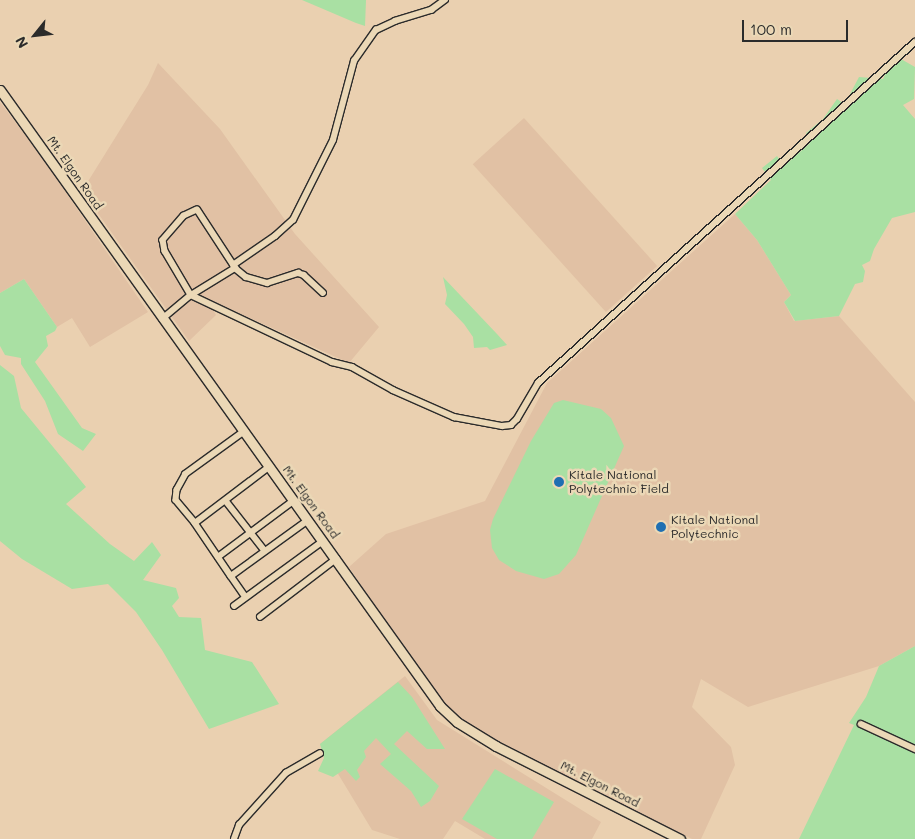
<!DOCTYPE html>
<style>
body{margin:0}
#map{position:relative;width:915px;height:839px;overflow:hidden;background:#ead0b0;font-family:Mali,sans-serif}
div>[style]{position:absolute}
.built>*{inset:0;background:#e1c1a4;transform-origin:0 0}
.green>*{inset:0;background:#a9e0a3}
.roads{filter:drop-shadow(1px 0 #2b2b2b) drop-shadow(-1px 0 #2b2b2b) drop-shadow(0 1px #2b2b2b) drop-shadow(0 -1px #2b2b2b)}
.street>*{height:5.5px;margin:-2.75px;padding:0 2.75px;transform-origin:2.75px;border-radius:2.75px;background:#ebd8b6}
.secondary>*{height:9px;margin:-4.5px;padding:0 4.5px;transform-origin:4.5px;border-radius:4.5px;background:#ebd8b6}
.dots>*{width:14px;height:14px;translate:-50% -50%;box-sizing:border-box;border:2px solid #ebd8b6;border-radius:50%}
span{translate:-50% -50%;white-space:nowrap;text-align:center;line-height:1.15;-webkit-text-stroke:5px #ebd8b6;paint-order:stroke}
.street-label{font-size:12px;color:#2b2b2b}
.poi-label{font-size:12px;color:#2b2b2b}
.left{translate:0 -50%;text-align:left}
.north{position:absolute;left:10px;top:10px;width:50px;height:50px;-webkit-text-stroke:4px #ebd8b6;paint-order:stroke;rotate:241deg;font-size:14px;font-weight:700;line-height:20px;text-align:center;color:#2b2b2b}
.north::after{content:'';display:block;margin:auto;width:18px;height:22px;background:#2b2b2b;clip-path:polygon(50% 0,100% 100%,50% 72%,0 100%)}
.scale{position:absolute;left:742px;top:20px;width:106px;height:22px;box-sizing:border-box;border:2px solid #2b2b2b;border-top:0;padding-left:6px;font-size:15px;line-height:18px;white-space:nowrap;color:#2b2b2b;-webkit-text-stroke:4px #ebd8b6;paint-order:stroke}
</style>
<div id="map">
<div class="built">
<i style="clip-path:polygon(158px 63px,220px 129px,295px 234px,379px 327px,349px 363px,206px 298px,216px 315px,189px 341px,82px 191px,148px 85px)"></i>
<i style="clip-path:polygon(0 102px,40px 155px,148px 312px,90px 347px,72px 318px,57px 327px,24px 279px,0 293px)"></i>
<i style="left:524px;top:118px;width:199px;height:69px;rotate:48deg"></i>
<i style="clip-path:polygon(735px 214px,757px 240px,791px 295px,784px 302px,794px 321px,839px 316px,915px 402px,915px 646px,879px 666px,748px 707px,701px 679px,692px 707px,731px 747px,735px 765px,701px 839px,692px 839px,525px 756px,453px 715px,415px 666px,349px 567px,386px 534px,485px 501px,547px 383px)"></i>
<i style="clip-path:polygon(405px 676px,437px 720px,601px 822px,592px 839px,485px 839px,455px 821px,443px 839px,400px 839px,372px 830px,320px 744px)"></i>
</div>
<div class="green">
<i style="clip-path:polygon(302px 0,366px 0,365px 26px,356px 23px)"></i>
<i style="clip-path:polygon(894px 55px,915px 67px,914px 99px,903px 105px,915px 119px,915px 212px,892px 218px,874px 249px,870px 261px,862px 265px,865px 271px,863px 282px,855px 284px,839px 316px,795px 321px,784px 302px,791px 295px,757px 240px,735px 214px,771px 180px,762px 168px,777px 156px,784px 166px,810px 143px,806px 133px,823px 119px,837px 99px,849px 107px,850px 94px,859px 77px,883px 79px)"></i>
<i style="clip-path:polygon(443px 277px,497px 334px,507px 345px,490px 350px,487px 347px,474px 348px,473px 337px,464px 324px,445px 304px,447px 295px)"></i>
<i style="clip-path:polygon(24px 279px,57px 327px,55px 331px,46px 336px,48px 346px,35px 362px,82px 428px,96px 434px,83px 451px,58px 434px,45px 401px,21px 364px,21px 358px,5px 355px,0 346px,0 293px)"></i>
<i style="clip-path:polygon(0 365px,14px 376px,21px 408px,86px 487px,66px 504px,110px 544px,134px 561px,152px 542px,161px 555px,143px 580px,176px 588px,179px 598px,172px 606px,179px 617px,201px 618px,205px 650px,252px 662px,279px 704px,209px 729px,162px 650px,136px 612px,108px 584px,72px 589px,22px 559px,0 541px)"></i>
<i style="clip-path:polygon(563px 400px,601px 409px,611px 418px,624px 446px,576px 555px,559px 574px,544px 579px,516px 571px,499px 560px,492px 548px,490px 530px,493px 519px,531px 441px,554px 403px)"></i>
<i style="clip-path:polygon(915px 646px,915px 839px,799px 839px,854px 725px,849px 723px,866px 697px,879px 666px)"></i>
<i style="clip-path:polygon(398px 682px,412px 697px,445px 749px,427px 749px,407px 731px,394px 744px,439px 786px,430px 801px,421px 807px,411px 791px,380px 764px,391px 754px,376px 738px,364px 751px,366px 757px,357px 770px,360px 777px,356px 781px,345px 769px,333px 777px,318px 771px,324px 758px,320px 744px)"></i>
<i style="clip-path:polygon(495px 769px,554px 802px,532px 839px,497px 839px,462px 819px)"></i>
</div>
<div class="roads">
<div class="street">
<i style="left:233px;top:265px;width:51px;rotate:-34.6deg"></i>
<i style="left:275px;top:236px;width:24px;rotate:-42deg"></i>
<i style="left:293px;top:220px;width:89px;rotate:-63.4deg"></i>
<i style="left:333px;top:140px;width:82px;rotate:-75.1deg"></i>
<i style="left:354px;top:61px;width:38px;rotate:-55deg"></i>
<i style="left:376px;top:30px;width:21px;rotate:-25deg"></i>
<i style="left:395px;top:21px;width:38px;rotate:-17deg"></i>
<i style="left:431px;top:10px;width:17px;rotate:-36deg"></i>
<i style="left:235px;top:268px;width:69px;rotate:-123.2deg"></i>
<i style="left:197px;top:210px;width:14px;rotate:155deg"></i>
<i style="left:184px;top:216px;width:32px;rotate:131deg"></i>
<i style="left:163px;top:240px;width:11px;rotate:80deg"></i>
<i style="left:165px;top:251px;width:51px;rotate:59.4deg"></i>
<i style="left:191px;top:295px;width:156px;rotate:25.4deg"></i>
<i style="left:332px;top:362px;width:21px;rotate:14deg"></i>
<i style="left:352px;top:367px;width:47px;rotate:29.3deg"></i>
<i style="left:393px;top:390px;width:67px;rotate:23.9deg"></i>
<i style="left:454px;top:417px;width:49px;rotate:10.6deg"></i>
<i style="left:502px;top:426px;width:9px;rotate:-6deg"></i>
<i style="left:511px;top:425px;width:8px;rotate:-45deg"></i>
<i style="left:517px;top:419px;width:42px;rotate:-59.7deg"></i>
<i style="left:538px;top:383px;width:508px;rotate:-42.13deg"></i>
<i style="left:162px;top:319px;width:38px;rotate:-40deg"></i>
<i style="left:191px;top:295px;width:52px;rotate:-31.5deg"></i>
<i style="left:235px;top:268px;width:14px;rotate:39deg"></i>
<i style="left:246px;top:277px;width:22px;rotate:16deg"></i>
<i style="left:267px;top:283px;width:33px;rotate:-18deg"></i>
<i style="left:298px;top:273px;width:6px;rotate:18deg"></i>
<i style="left:304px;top:275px;width:26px;rotate:43deg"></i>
<i style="left:244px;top:432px;width:72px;rotate:144.1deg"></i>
<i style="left:186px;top:474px;width:18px;rotate:119deg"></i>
<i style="left:177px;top:490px;width:10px;rotate:96deg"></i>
<i style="left:176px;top:500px;width:30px;rotate:50deg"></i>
<i style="left:195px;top:523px;width:64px;rotate:55.8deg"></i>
<i style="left:231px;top:576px;width:94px;rotate:-35.9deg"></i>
<i style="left:226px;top:501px;width:63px;rotate:52deg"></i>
<i style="left:195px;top:523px;width:94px;rotate:-37.2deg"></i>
<i style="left:218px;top:557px;width:94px;rotate:-36.7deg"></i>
<i style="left:231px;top:576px;width:24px;rotate:55deg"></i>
<i style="left:234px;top:606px;width:110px;rotate:-36.1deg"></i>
<i style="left:260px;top:617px;width:96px;rotate:-37.3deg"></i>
<i style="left:861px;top:724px;width:60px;rotate:24.8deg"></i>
<i style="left:234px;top:839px;width:15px;rotate:-70deg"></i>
<i style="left:239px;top:825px;width:70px;rotate:-47.9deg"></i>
<i style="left:286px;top:773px;width:39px;rotate:-30deg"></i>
</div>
<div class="secondary">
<i style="left:0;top:90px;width:757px;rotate:54.46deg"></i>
<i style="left:440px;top:706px;width:23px;rotate:43deg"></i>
<i style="left:457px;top:722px;width:46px;rotate:31.6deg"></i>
<i style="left:496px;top:746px;width:206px;rotate:26.8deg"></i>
</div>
</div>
<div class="dots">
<i style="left:559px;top:482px;background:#1f6fb2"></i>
<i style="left:661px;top:527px;background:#1f6fb2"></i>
</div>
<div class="street-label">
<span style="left:75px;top:173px;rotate:55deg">Mt. Elgon Road</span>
<span style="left:311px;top:502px;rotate:54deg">Mt. Elgon Road</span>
<span style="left:600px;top:784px;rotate:27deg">Mt. Elgon Road</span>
</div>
<div class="poi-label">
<span class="left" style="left:569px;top:482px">Kitale National<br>Polytechnic Field</span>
<span class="left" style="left:671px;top:527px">Kitale National<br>Polytechnic</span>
</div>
<div class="north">N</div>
<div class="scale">100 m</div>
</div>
